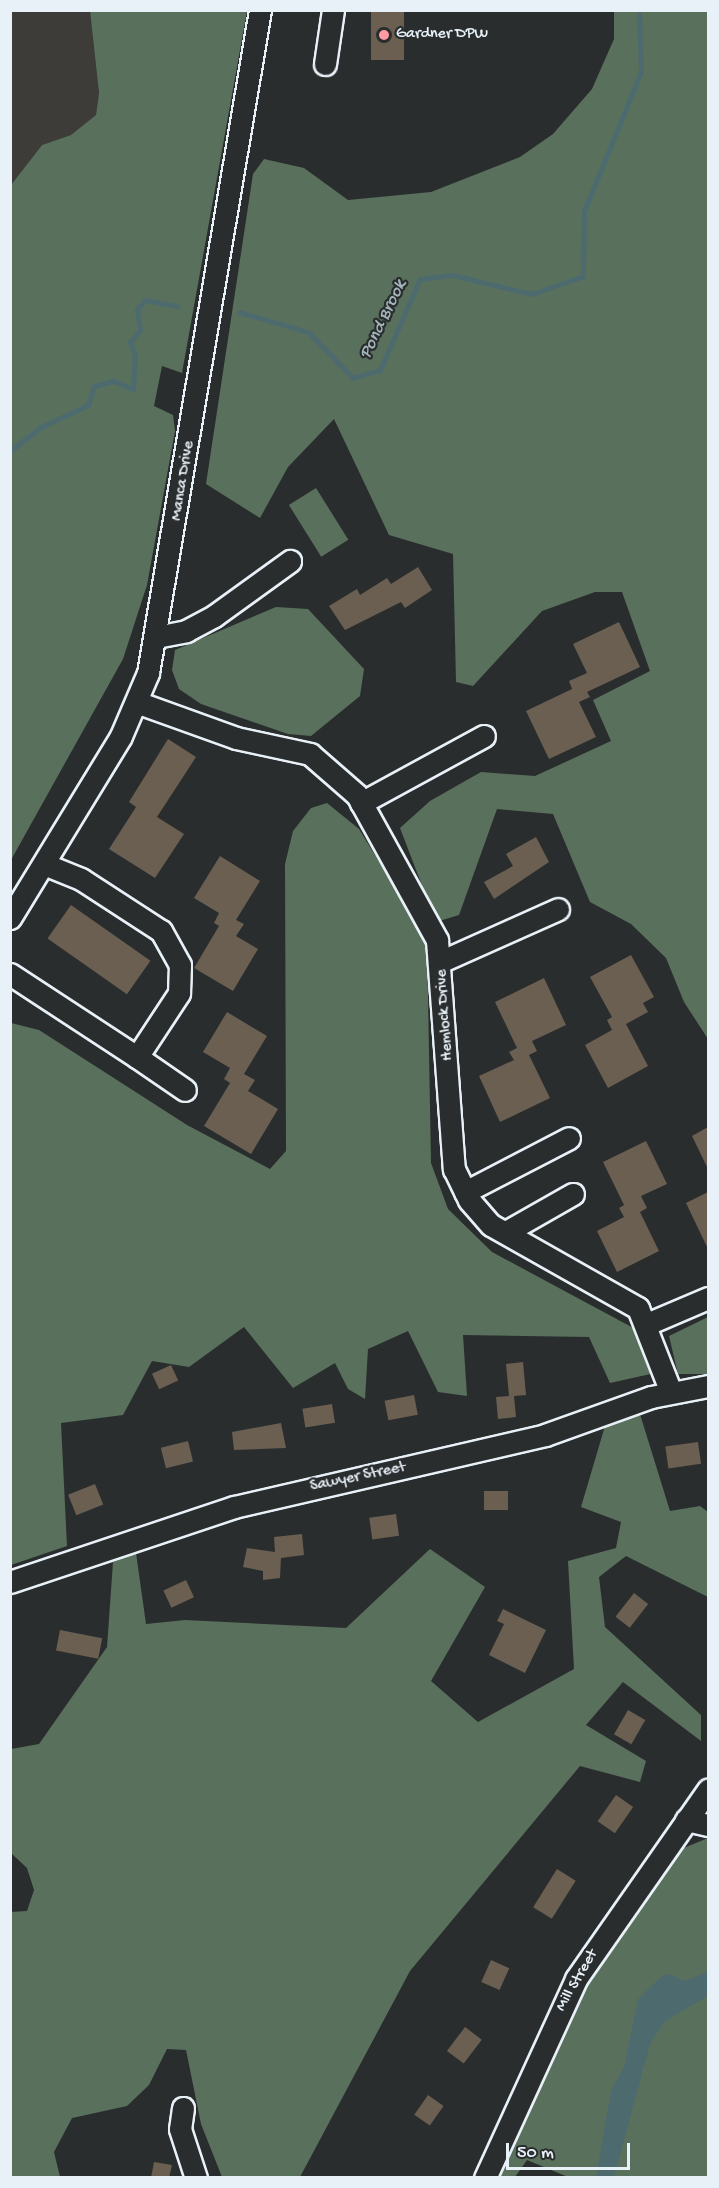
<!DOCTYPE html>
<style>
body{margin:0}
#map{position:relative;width:719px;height:2188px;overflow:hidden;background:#2a2d2e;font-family:"Gochi Hand",sans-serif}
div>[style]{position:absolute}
.built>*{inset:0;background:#3d3c38}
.green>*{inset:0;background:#59705c;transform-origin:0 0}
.water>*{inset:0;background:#4d6b6f}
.stream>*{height:5px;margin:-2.5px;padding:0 2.5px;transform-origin:2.5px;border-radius:2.5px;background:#4d6b6f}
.building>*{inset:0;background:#6a5f51;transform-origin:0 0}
.roads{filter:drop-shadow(2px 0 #e8f1f8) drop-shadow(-2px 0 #e8f1f8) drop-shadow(0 2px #e8f1f8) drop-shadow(0 -2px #e8f1f8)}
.minor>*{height:21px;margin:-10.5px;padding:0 10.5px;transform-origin:10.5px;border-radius:10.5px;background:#2a2d2e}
.dots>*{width:16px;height:16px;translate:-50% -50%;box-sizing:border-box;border:3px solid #2a2d2e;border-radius:50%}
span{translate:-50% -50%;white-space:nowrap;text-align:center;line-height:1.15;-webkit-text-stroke:4.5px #2a2d2e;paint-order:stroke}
.poi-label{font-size:16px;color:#e8f1f8}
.left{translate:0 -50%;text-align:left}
.street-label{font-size:16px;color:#e8f1f8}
.water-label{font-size:18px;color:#a2b5ba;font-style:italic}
.frame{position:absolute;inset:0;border:12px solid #e8f1f8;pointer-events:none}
.scale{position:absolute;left:506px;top:2143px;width:124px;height:27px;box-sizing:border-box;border:3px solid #e8f1f8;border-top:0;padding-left:8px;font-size:18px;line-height:21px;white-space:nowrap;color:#e8f1f8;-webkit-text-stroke:4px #2a2d2e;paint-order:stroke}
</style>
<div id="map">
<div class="built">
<i style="clip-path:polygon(11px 11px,90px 11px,99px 93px,96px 115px,71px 135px,42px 145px,11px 185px)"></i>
</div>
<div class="green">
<i style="clip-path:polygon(90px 11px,247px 11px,182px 373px,162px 366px,154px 406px,173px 415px,175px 431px,147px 585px,123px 659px,11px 860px,11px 185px,42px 145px,71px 135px,96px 115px,99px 93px)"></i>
<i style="clip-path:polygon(614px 11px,708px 11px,708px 1039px,684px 1002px,666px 958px,631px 924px,590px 902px,553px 814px,497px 809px,459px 915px,436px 922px,400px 828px,430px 801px,481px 772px,535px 776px,611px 741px,593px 700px,650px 671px,622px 592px,595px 592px,542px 611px,473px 686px,456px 682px,453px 554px,389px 535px,334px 419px,288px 467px,260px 518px,206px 484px,253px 174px,264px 159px,304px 168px,348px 200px,431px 192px,520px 157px,553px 134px,592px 89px,614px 39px)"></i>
<i style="left:316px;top:488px;width:61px;height:32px;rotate:58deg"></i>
<i style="clip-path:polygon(276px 607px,308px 609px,364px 669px,360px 696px,311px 736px,288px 734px,201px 704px,179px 689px,172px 670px,175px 650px)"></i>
<i style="clip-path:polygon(327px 803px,359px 829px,427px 940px,431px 1163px,448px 1209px,492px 1252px,639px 1331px,655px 1373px,610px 1383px,589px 1337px,463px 1335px,467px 1396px,438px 1392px,408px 1331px,368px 1349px,365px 1399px,348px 1389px,335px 1363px,293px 1388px,244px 1327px,189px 1367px,152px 1361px,123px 1415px,61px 1423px,67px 1546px,11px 1565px,11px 1023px,39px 1030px,187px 1125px,270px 1169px,286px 1151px,285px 864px,293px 831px,311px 808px)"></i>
<i style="clip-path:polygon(708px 1317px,708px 1374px,678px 1374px,669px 1336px)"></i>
<i style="clip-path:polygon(639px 1411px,670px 1511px,700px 1506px,708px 1512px,708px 1597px,626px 1556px,599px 1577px,605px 1627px,701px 1715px,701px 1741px,623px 1682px,586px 1725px,646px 1761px,640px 1782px,580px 1766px,410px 1971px,300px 2177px,222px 2177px,201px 2124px,186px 2050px,167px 2049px,149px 2085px,127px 2106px,72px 2118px,54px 2152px,60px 2177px,11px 2177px,10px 1912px,27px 1911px,34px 1890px,27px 1868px,11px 1853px,11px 1749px,39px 1744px,107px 1647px,113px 1562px,136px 1553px,146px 1624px,185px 1620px,346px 1628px,430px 1549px,485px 1587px,431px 1681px,478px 1722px,574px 1669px,568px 1561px,616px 1548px,621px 1522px,581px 1507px,605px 1426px)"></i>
<i style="clip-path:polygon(708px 1838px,708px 2177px,568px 2177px,527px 2160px,515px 2177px,495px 2178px,590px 1971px,679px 1850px)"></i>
</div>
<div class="water">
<i style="clip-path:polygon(708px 1972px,708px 1996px,665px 2021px,650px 2044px,614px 2177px,596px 2177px,611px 2090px,624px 2067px,638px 1999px,662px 1976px,671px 1974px,683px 1981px)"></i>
</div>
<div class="stream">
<i style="left:239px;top:312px;width:72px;rotate:16.2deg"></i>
<i style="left:308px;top:332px;width:64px;rotate:45.6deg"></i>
<i style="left:353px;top:378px;width:28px;rotate:-17deg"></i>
<i style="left:380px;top:370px;width:99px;rotate:-66.3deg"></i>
<i style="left:420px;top:279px;width:32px;rotate:-7deg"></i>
<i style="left:452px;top:275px;width:82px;rotate:13.4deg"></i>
<i style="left:532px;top:294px;width:54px;rotate:-19.4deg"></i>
<i style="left:583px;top:276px;width:65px;rotate:-89.1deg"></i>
<i style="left:584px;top:211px;width:150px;rotate:-67.7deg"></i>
<i style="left:641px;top:72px;width:62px;rotate:-91.8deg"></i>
<i style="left:10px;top:451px;width:39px;rotate:-38deg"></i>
<i style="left:41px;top:427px;width:52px;rotate:-25.1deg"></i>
<i style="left:88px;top:405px;width:20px;rotate:-72deg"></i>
<i style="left:94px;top:386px;width:21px;rotate:-14deg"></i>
<i style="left:114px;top:381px;width:21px;rotate:23deg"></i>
<i style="left:133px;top:389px;width:34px;rotate:-87deg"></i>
<i style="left:135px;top:355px;width:14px;rotate:-111deg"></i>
<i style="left:130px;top:342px;width:16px;rotate:-50deg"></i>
<i style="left:140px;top:330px;width:21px;rotate:-98deg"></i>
<i style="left:137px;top:309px;width:12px;rotate:-48deg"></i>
<i style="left:145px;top:300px;width:33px;rotate:11deg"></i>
</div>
<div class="building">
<i style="left:371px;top:10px;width:33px;height:50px"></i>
<i style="clip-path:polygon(418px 567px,432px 590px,405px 608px,401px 602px,345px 630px,329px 606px,357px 589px,360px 595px,387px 578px,391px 584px)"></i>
<i style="clip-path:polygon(619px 622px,640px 667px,587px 692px,590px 697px,579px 702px,596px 737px,549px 759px,526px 711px,572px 689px,569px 681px,587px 673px,573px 644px)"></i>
<i style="clip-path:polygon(168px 739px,196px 757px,157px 817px,184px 834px,155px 878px,109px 849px,136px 807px,129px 802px)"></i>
<i style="clip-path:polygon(536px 837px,549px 862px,494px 899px,484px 882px,513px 866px,506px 854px)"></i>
<i style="clip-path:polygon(220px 856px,260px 881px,236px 920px,244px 924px,236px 936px,258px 949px,233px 991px,194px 968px,219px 926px,214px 923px,219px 913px,194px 898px)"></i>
<i style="left:71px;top:905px;width:97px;height:41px;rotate:35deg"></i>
<i style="clip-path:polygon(631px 955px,654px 997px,643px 1003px,648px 1012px,626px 1024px,648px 1066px,608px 1088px,585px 1045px,612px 1030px,607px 1020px,612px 1017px,590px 977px)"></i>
<i style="clip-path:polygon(544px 978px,566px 1025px,532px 1041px,537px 1051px,529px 1055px,550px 1098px,500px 1122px,479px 1076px,514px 1060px,509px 1052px,517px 1048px,495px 1002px)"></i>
<i style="clip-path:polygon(227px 1012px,267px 1036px,244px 1074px,255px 1080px,248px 1091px,278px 1109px,251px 1154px,204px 1126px,230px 1083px,224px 1079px,230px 1068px,203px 1052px)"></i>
<i style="clip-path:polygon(708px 1127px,708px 1169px,692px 1136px)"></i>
<i style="clip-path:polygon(646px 1141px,667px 1184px,641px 1196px,647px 1208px,640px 1212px,659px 1251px,617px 1272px,597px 1231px,624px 1217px,619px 1208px,624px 1205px,603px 1162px)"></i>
<i style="clip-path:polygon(708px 1192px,708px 1249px,686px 1203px)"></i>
<i style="clip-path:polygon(523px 1362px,526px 1395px,514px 1396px,516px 1417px,498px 1419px,496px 1397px,509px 1396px,506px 1364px)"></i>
<i style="left:171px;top:1365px;width:17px;height:21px;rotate:65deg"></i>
<i style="left:414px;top:1395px;width:20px;height:30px;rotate:79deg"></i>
<i style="left:332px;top:1404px;width:19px;height:30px;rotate:81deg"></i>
<i style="clip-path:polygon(281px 1423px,286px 1448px,234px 1450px,232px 1432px)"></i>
<i style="left:188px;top:1441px;width:21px;height:28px;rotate:76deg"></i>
<i style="left:698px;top:1442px;width:22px;height:33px;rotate:82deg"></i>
<i style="left:95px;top:1484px;width:22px;height:29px;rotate:68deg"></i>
<i style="left:484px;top:1491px;width:24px;height:19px"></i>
<i style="left:396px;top:1514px;width:22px;height:27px;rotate:82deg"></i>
<i style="clip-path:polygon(302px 1534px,304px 1555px,281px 1558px,280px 1578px,263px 1580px,263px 1571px,243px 1567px,247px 1548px,275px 1552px,274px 1537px)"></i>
<i style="left:186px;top:1580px;width:19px;height:25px;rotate:65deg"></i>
<i style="left:634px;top:1593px;width:18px;height:30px;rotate:38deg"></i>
<i style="clip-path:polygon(503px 1609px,546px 1630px,525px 1673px,489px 1655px,504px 1624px,497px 1621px)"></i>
<i style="left:60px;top:1630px;width:43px;height:21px;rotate:11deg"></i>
<i style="left:628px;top:1710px;width:20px;height:28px;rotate:30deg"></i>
<i style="left:616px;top:1795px;width:21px;height:32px;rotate:35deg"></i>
<i style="left:557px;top:1869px;width:22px;height:45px;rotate:32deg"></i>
<i style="left:491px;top:1960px;width:20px;height:24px;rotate:24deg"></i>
<i style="left:465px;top:2027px;width:21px;height:30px;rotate:37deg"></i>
<i style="left:428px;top:2095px;width:19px;height:24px;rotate:35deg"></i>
<i style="clip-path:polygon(154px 2162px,172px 2165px,169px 2178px,151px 2178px)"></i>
</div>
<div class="roads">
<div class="minor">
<i style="left:325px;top:64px;width:55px;rotate:-81.6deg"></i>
<i style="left:156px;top:637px;width:31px;rotate:-11deg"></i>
<i style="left:186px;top:631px;width:32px;rotate:-28deg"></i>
<i style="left:214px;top:616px;width:94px;rotate:-35.9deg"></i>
<i style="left:139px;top:703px;width:103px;rotate:19.8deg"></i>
<i style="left:236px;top:738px;width:76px;rotate:12.2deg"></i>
<i style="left:310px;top:754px;width:62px;rotate:41.1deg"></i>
<i style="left:357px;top:795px;width:166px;rotate:61.1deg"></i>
<i style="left:437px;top:940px;width:230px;rotate:85.8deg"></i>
<i style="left:454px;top:1169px;width:34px;rotate:64deg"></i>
<i style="left:469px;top:1200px;width:33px;rotate:49deg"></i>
<i style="left:491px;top:1225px;width:169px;rotate:29.5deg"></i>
<i style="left:638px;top:1308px;width:90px;rotate:68.6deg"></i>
<i style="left:361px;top:803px;width:140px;rotate:-28.6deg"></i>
<i style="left:10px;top:918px;width:213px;rotate:-58.6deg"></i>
<i style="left:121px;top:736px;width:69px;rotate:-66.8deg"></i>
<i style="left:148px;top:673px;width:672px;rotate:-80.41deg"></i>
<i style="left:442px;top:961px;width:127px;rotate:-24.1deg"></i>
<i style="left:10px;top:974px;width:152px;rotate:33.2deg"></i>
<i style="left:137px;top:1057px;width:77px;rotate:-56.7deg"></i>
<i style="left:179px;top:993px;width:28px;rotate:-88deg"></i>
<i style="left:180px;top:965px;width:39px;rotate:-119deg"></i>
<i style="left:161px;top:931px;width:95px;rotate:-147deg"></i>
<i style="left:81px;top:879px;width:40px;rotate:-158deg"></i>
<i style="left:137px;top:1057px;width:58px;rotate:34.5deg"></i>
<i style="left:465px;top:1192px;width:117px;rotate:-27.4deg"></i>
<i style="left:506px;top:1232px;width:77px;rotate:-29.6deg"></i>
<i style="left:647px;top:1324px;width:66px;rotate:-23.1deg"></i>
<i style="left:10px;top:1582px;width:236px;rotate:-18.5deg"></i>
<i style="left:234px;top:1507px;width:319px;rotate:-13deg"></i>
<i style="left:545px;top:1435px;width:113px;rotate:-19.7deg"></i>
<i style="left:651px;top:1397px;width:58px;rotate:-10.9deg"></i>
<i style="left:686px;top:1820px;width:23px;rotate:13deg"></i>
<i style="left:183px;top:2108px;width:21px;rotate:98deg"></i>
<i style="left:180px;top:2129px;width:52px;rotate:71.9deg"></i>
<i style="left:485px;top:2178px;width:219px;rotate:-65.4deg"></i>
<i style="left:576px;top:1979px;width:231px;rotate:-55.1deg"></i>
</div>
</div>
<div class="dots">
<i style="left:384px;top:35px;background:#ff9aa2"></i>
</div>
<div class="poi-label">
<span class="left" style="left:396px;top:35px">Gardner DPW</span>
</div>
<div class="street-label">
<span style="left:184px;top:481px;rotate:-81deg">Manca Drive</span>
<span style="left:446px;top:1015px;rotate:-94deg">Hemlock Drive</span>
<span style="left:358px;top:1478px;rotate:-12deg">Sawyer Street</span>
<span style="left:578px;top:1981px;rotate:-60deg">Mill Street</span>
</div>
<div class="water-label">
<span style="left:384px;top:320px;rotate:-64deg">Pond Brook</span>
</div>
<div class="frame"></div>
<div class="scale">50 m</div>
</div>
